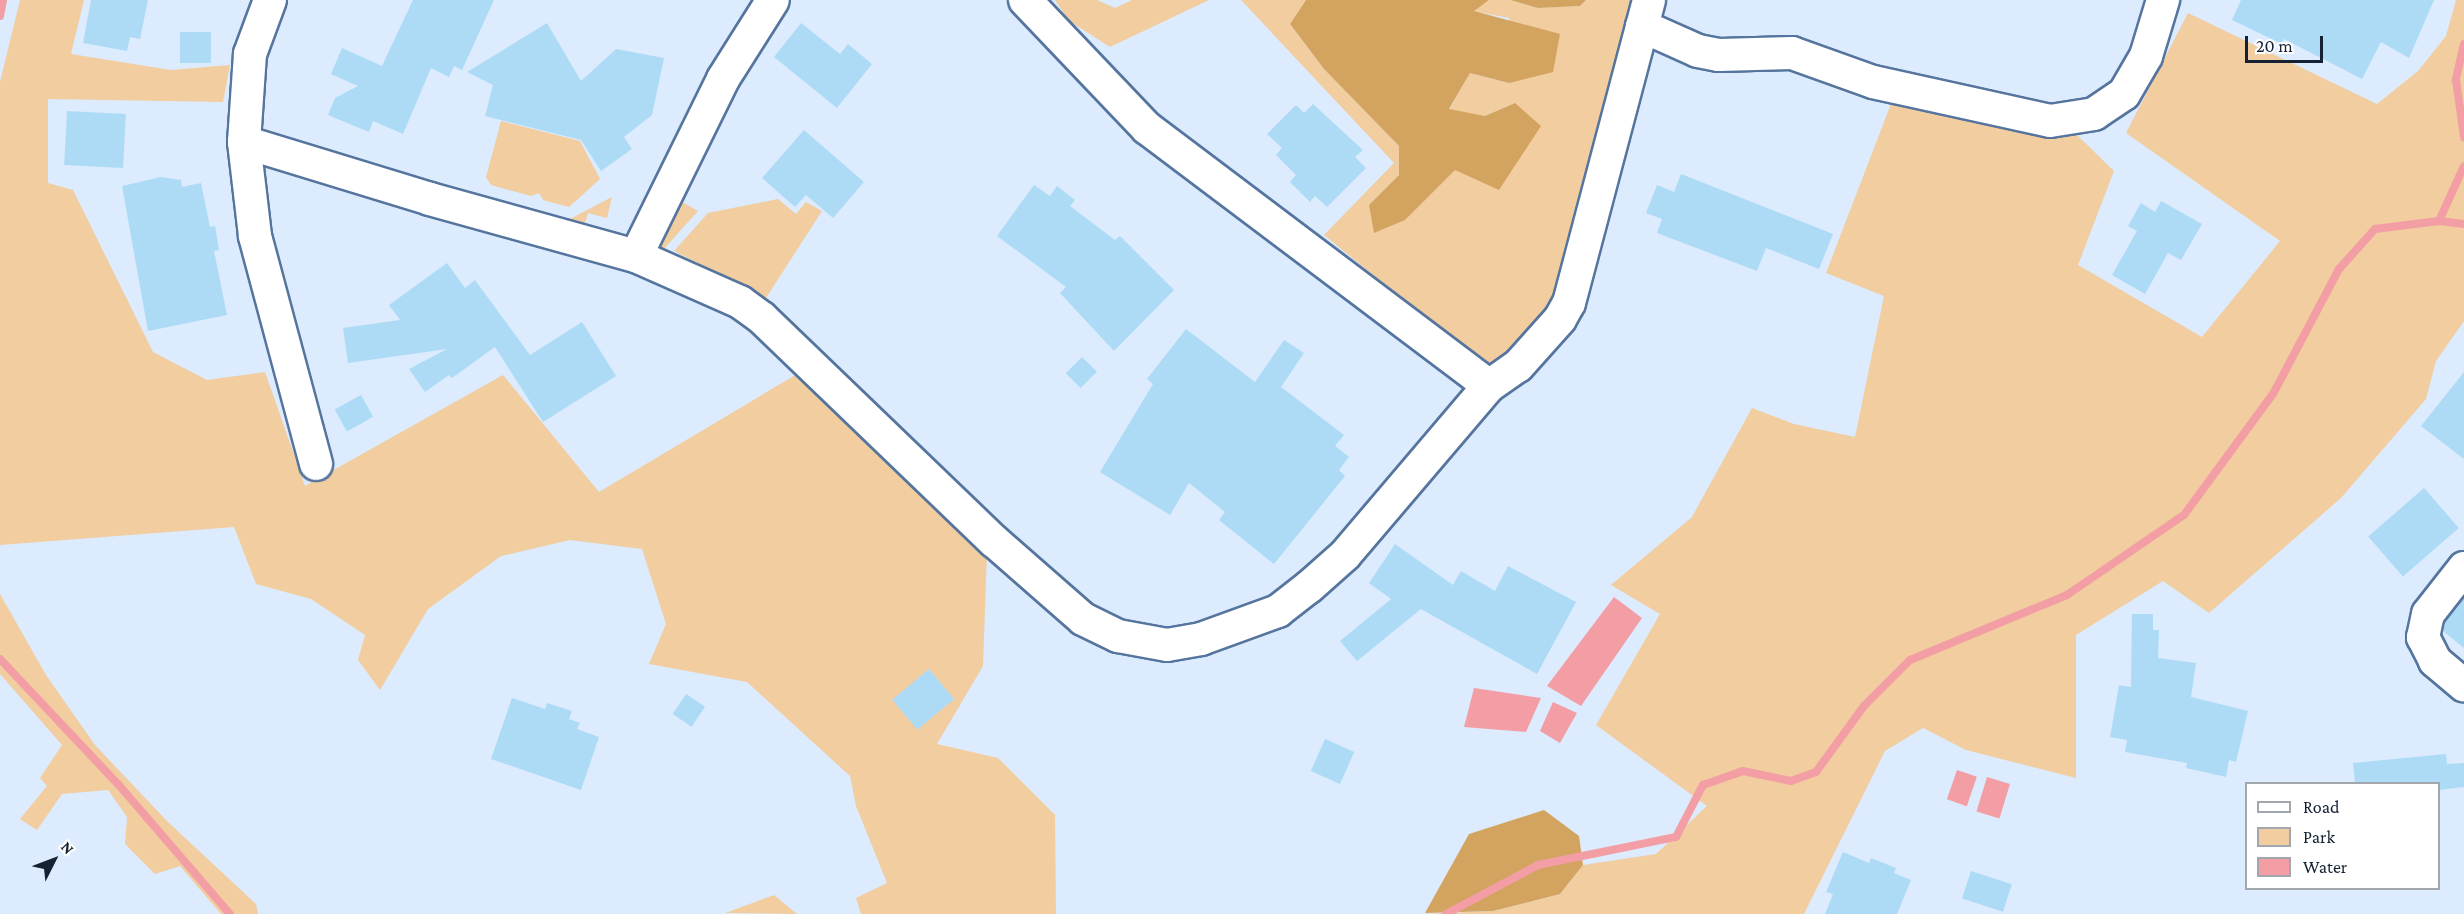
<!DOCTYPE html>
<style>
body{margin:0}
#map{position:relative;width:2464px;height:914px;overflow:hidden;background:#dcebfd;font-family:"Crimson Pro",serif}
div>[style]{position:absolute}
.green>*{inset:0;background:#f1cd9f}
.forest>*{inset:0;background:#d3a360}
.water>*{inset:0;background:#f39ea5;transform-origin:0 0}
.stream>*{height:8px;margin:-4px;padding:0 4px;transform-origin:4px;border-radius:4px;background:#f39ea5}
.building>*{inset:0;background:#addbf6;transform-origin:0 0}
.roads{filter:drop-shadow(2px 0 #55759e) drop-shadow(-2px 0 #55759e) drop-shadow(0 2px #55759e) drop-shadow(0 -2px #55759e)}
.minor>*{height:32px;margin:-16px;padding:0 16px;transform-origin:16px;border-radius:16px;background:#fff}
span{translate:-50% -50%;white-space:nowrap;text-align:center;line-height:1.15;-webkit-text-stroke:5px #fff;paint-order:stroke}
.legend{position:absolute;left:2245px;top:782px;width:195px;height:108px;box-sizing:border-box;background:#fff;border:2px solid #a1a7ad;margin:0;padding:8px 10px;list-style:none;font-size:18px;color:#152233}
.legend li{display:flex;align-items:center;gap:12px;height:30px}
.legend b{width:30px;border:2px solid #a1a7ad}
.north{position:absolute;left:24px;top:830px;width:60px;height:60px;-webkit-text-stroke:4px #fff;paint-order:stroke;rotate:48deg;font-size:16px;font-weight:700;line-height:24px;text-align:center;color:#152233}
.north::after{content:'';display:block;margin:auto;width:21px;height:27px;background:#152233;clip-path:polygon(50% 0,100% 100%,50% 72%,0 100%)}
.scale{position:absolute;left:2245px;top:36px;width:78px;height:27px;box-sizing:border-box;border:3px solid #152233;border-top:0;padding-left:8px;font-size:18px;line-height:21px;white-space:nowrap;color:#152233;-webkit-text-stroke:4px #fff;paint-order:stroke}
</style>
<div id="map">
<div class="green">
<i style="clip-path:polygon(20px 0,84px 0,71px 54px,171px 70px,230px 65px,223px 102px,48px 99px,48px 183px,73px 190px,153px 352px,207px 380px,265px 372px,305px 486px,503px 375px,599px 492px,797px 374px,987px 552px,983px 666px,937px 744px,998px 758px,1055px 815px,1056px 914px,861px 914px,856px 898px,887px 883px,856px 806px,850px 776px,747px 682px,649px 664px,666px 624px,642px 549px,570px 540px,501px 556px,428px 609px,380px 690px,358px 660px,365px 635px,311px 599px,256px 584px,234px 527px,0 545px,0 82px)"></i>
<i style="clip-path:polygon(1055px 0,1097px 0,1115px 8px,1132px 0,1209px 0,1110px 47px,1068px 20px)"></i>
<i style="clip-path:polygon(1241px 0,1306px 0,1290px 24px,1324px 69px,1399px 146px,1399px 175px,1369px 205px,1405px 220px,1515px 103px,1485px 116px,1449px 110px,1470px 73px,1509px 83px,1509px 18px,1473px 11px,1489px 0,1510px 0,1538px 8px,1580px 6px,1586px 0,1631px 0,1559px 287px,1535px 334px,1501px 364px,1481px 363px,1324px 235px,1394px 163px)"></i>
<i style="clip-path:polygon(2456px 0,2464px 0,2464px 321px,2436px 361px,2426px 399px,2341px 498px,2209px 613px,2163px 581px,2076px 635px,2076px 778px,1966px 750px,1923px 728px,1885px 751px,1804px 914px,1422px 914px,1493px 911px,1560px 894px,1583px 865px,1656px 854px,1707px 806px,1596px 725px,1660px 614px,1611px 585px,1692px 517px,1752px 408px,1794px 424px,1855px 437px,1884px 296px,1826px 273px,1894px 96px,2074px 132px,2114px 171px,2078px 265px,2202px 337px,2280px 241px,2126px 133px,2188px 13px,2377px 104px,2418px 71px,2446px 36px)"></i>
<i style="clip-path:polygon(501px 121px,580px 141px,600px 179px,569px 207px,543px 200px,539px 193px,531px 196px,491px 185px,486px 177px)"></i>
<i style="clip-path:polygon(612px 197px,607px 218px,588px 213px,584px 226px,568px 220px)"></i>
<i style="clip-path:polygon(778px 199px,796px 214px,806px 202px,822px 211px,766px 298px,674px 251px,708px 213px)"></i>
<i style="clip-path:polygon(682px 202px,698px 211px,663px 250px,655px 248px)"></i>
<i style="clip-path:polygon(0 594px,46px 675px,95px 745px,168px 822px,256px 904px,258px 914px,221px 914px,180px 866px,155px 874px,125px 844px,127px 817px,108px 790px,62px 794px,37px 830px,20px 819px,47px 786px,40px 778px,62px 745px,0 674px)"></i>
<i style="clip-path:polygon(774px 895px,797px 914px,725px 913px)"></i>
</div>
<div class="forest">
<i style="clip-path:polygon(1306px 0,1489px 0,1474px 11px,1560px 34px,1553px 72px,1509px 83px,1470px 73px,1449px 109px,1485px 116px,1515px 103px,1541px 126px,1499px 190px,1455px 170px,1405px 220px,1374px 233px,1369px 205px,1399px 175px,1399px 146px,1324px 69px,1290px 24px)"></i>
<i style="clip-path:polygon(1510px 0,1586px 0,1580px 6px,1538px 8px)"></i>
<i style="clip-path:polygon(1544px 810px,1579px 836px,1583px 865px,1560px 894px,1493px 911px,1425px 913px,1469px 834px)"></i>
</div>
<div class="water">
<i style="clip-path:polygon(1614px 597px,1642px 618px,1581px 706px,1547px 686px)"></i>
<i style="clip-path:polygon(1474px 688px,1541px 698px,1526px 732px,1464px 727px)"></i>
<i style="clip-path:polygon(1553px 702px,1577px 713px,1560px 743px,1540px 731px)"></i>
<i style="left:1957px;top:770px;width:21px;height:31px;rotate:19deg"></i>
<i style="left:1987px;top:777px;width:24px;height:36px;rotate:17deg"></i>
</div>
<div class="stream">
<i style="left:0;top:16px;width:16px;rotate:-79deg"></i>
<i style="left:2464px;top:44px;width:37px;rotate:103deg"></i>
<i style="left:2456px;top:80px;width:58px;rotate:82deg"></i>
<i style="left:2439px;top:221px;width:60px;rotate:-65.6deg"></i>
<i style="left:0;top:659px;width:172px;rotate:46.7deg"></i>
<i style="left:118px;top:784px;width:172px;rotate:49.3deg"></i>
<i style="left:1446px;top:914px;width:104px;rotate:-28deg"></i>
<i style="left:1538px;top:865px;width:141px;rotate:-11.5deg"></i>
<i style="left:1676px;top:837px;width:59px;rotate:-62.6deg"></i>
<i style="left:1703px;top:785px;width:42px;rotate:-19.3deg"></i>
<i style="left:1743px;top:771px;width:49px;rotate:11.8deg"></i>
<i style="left:1791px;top:781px;width:27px;rotate:-20deg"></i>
<i style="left:1816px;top:772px;width:82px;rotate:-54deg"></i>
<i style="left:1864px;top:706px;width:65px;rotate:-45deg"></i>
<i style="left:1910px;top:660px;width:170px;rotate:-22.5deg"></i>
<i style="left:2067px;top:595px;width:142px;rotate:-34.4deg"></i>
<i style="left:2184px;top:515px;width:150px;rotate:-53.7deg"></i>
<i style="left:2273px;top:394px;width:141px;rotate:-62.2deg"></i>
<i style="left:2339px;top:269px;width:54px;rotate:-48deg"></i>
<i style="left:2375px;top:229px;width:64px;rotate:-7.1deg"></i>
<i style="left:2439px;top:221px;width:25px;rotate:7deg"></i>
</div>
<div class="building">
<i style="clip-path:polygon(91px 0,148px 0,140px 39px,130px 37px,127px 51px,83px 43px)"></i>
<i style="clip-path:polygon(413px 0,494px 0,462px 70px,454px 66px,449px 77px,431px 68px,403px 134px,373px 121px,369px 132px,328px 115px,335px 98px,358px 86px,331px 74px,342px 48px,382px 66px)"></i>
<i style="clip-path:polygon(2241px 0,2434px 0,2409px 58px,2381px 42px,2362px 79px,2284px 39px,2282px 44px,2232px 20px)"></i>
<i style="clip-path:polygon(547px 23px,581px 81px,616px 49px,664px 58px,652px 115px,624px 137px,632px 149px,601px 171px,581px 140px,485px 116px,493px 85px,467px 72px)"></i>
<i style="clip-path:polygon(801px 23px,840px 54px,848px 44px,872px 64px,837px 108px,774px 57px)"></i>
<i style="left:211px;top:32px;width:31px;height:31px;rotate:90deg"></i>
<i style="clip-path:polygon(1313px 104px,1363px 150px,1355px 157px,1366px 168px,1327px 207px,1315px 196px,1310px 202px,1290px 182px,1296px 175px,1276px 155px,1282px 148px,1267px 134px,1296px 105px,1304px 113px)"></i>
<i style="left:67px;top:111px;width:59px;height:54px;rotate:3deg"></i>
<i style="clip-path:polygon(804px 130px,864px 182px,833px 218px,806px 195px,795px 207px,762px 178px)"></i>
<i style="clip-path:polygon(1681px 174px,1833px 234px,1819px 269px,1766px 248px,1757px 271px,1657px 233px,1662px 219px,1646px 213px,1657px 185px,1674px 192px)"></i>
<i style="clip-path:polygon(161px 177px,181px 180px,182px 187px,201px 183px,210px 227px,215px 226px,219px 250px,214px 251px,227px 315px,148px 331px,122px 186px)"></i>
<i style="clip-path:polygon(1034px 185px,1050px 196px,1057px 186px,1075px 200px,1070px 206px,1115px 240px,1120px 236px,1174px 290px,1114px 351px,1060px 293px,1066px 287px,997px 236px)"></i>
<i style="clip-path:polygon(2161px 201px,2202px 224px,2181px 260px,2168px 253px,2145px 294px,2112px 275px,2137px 231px,2128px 226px,2141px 203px,2155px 212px)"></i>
<i style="clip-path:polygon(447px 263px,465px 288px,475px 280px,530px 355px,582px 322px,616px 376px,543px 422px,495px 347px,452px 378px,449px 375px,425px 392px,409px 369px,447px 349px,348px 363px,343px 328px,400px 320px,389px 305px)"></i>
<i style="clip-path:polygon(1186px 329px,1255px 382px,1284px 340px,1304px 353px,1281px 387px,1344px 435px,1335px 446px,1349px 457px,1339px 470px,1345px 476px,1274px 564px,1219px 520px,1225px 512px,1189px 483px,1170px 515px,1100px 472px,1153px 384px,1147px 379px)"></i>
<i style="left:1082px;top:357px;width:21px;height:23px;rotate:45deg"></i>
<i style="clip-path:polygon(2464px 372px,2464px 459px,2421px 426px)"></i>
<i style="left:361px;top:395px;width:25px;height:30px;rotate:61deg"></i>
<i style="left:2424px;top:488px;width:53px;height:74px;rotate:49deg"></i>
<i style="clip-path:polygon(1395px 544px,1453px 585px,1461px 571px,1495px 591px,1508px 566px,1576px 602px,1537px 674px,1421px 609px,1357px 661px,1340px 641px,1391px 599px,1369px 583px)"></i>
<i style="clip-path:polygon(2464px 597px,2464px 648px,2443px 631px,2445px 622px)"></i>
<i style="clip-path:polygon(2132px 614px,2153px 614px,2153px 630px,2159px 630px,2158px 658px,2196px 663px,2191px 697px,2248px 711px,2236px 762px,2229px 760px,2226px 777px,2186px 768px,2187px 763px,2125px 752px,2127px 740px,2110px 737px,2119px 685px,2131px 687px)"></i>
<i style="left:929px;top:669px;width:39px;height:48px;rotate:50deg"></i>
<i style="left:686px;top:694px;width:23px;height:24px;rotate:34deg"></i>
<i style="clip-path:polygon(512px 698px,545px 709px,547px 703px,572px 711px,569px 719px,580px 723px,577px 729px,599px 737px,581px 790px,491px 759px)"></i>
<i style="left:1325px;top:739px;width:32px;height:35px;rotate:24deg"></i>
<i style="clip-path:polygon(2446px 754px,2447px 764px,2464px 763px,2464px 787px,2439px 790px,2439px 783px,2355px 783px,2353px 763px)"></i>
<i style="clip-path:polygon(1843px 852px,1869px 863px,1871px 858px,1896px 868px,1894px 873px,1911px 880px,1897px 914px,1825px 914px,1833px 894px,1826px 892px)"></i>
<i style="left:1971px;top:871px;width:43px;height:29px;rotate:18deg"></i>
</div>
<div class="roads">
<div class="minor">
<i style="left:270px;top:0;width:58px;rotate:110.3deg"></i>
<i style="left:250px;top:54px;width:88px;rotate:93.9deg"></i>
<i style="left:244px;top:142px;width:195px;rotate:17deg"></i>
<i style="left:430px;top:199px;width:214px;rotate:15.5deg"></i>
<i style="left:636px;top:256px;width:114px;rotate:23.9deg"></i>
<i style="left:740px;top:302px;width:27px;rotate:36deg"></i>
<i style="left:762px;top:318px;width:322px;rotate:43.9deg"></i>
<i style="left:994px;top:541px;width:118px;rotate:41.2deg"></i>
<i style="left:1083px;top:619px;width:39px;rotate:26deg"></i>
<i style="left:1118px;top:636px;width:50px;rotate:10.4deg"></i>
<i style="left:1167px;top:645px;width:35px;rotate:-10deg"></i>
<i style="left:1201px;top:639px;width:82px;rotate:-20deg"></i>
<i style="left:1278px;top:611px;width:39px;rotate:-38deg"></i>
<i style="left:1309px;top:587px;width:48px;rotate:-41.6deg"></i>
<i style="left:1345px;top:555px;width:222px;rotate:-49.6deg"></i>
<i style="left:1489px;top:386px;width:35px;rotate:-35deg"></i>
<i style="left:1518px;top:366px;width:63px;rotate:-48.2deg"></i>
<i style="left:1560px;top:319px;width:18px;rotate:-61deg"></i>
<i style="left:1569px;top:303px;width:313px;rotate:-75.2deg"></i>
<i style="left:1025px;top:0;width:177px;rotate:46.4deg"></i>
<i style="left:1147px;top:128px;width:428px;rotate:37deg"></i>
<i style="left:1642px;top:26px;width:61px;rotate:24.1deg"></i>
<i style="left:1698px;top:51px;width:21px;rotate:11deg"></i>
<i style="left:1719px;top:55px;width:73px;rotate:-1.6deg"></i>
<i style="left:1792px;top:53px;width:86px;rotate:19.7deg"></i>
<i style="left:1873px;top:82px;width:181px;rotate:12.4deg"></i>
<i style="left:2050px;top:121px;width:45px;rotate:-9deg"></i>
<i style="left:2094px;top:114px;width:36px;rotate:-34deg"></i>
<i style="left:2124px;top:94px;width:44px;rotate:-59.9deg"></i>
<i style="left:2146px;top:56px;width:59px;rotate:-73.1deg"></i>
<i style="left:244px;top:142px;width:95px;rotate:83.3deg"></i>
<i style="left:255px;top:236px;width:236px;rotate:75deg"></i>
<i style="left:636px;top:256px;width:197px;rotate:-63.8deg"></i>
<i style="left:723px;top:79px;width:93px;rotate:-57.7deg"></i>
<i style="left:2464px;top:568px;width:58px;rotate:128deg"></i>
<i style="left:2428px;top:614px;width:24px;rotate:102deg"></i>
<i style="left:2423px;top:637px;width:27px;rotate:63deg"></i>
<i style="left:2435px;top:661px;width:38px;rotate:40deg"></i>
</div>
</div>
<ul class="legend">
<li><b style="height:8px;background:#fff"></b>Road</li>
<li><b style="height:16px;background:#f1cd9f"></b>Park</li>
<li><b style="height:16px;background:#f39ea5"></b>Water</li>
</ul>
<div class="north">N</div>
<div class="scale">20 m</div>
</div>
